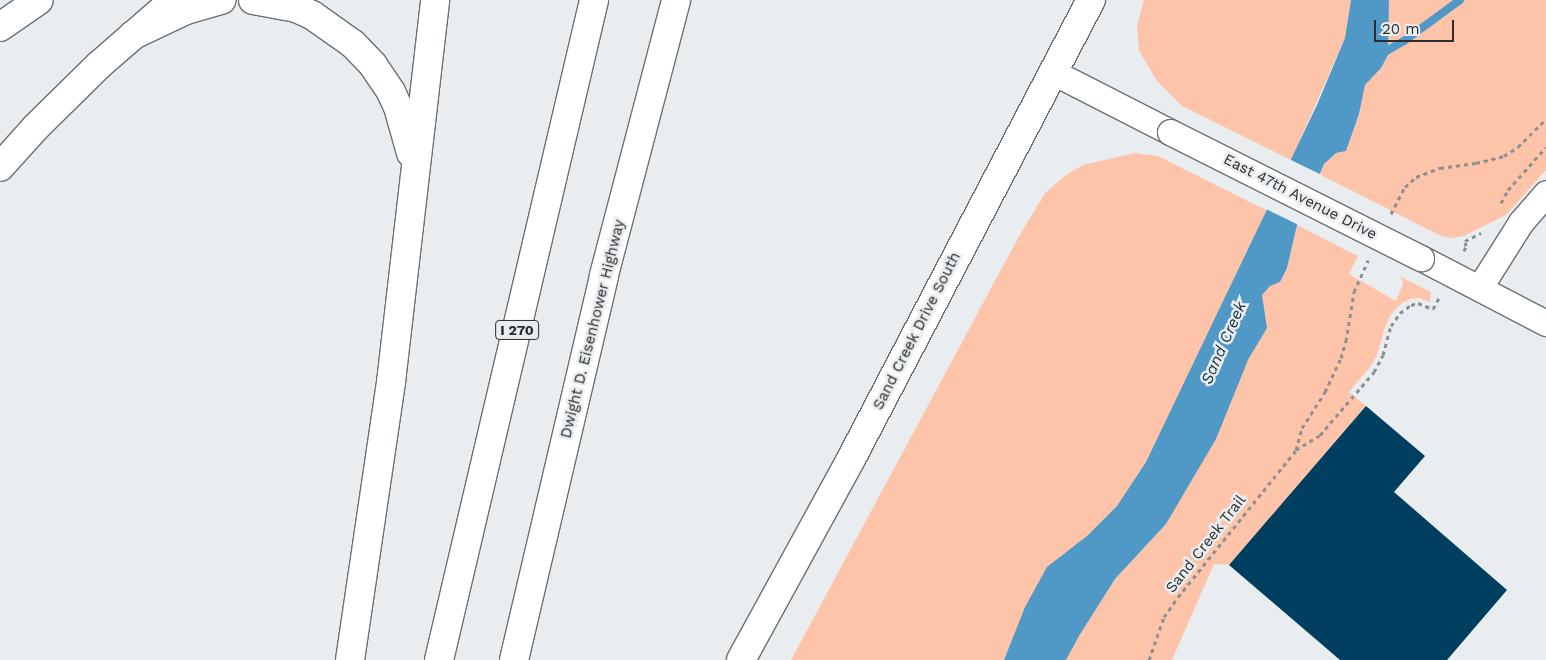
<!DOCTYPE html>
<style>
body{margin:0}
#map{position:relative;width:1546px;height:660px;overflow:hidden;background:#e9edf0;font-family:"Work Sans",sans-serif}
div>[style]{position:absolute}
.green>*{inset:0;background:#fec4a9}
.water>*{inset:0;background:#5098c6}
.pier>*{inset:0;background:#e9edf0;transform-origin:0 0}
.stream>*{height:8px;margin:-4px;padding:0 4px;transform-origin:4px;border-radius:4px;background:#5098c6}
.building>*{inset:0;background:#003f5f}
.path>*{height:3px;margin-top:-1.5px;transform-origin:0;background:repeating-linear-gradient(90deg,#8d9092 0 4px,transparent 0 8px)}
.roads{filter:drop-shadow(1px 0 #6c7072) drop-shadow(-1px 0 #6c7072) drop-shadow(0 1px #6c7072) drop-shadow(0 -1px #6c7072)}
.minor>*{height:25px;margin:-12.5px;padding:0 12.5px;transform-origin:12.5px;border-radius:12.5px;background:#fff}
.secondary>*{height:28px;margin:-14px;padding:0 14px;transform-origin:14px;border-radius:14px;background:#fff}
.primary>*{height:28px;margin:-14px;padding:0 14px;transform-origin:14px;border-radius:14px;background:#fff}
.motorway>*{height:28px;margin:-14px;padding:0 14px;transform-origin:14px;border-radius:14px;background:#fff}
.bridges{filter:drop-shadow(1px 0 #6c7072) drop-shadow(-1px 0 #6c7072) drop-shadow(0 1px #6c7072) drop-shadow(0 -1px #6c7072)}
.minor-bridge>*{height:25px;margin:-12.5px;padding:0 12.5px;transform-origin:12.5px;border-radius:12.5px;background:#fff}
span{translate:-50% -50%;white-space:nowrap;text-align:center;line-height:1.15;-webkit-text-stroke:5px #e9edf0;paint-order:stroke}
.shield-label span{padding:1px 4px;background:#e9edf0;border:1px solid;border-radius:4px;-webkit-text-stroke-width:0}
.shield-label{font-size:14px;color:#2b2c2d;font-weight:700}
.street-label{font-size:15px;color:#2b2c2d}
.water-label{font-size:16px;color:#103144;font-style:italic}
.scale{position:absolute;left:1374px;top:20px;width:80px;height:22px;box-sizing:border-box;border:2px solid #2b2c2d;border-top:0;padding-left:6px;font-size:15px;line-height:18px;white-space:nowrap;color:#2b2c2d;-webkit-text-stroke:4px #e9edf0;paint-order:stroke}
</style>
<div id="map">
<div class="green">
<i style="clip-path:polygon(1144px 0,1351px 0,1345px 38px,1291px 160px,1182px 106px,1157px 81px,1139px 51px,1137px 26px)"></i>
<i style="clip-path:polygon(1389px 0,1546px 0,1546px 170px,1506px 215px,1464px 236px,1452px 238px,1441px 236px,1319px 174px,1324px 164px,1336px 153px,1346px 151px,1359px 114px,1365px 85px,1381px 68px,1388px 55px)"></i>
<i style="clip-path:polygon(1135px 153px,1158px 156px,1268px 211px,1146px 462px,1117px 506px,1087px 536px,1009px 647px,1004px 660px,791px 660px,1018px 238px,1045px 193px,1066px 175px,1083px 165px)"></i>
<i style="clip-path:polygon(1297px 225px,1358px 256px,1349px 274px,1396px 301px,1403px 284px,1401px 277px,1431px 292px,1430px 302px,1419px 298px,1410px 299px,1401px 304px,1391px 314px,1385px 327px,1377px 355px,1370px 367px,1349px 392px,1366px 406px,1229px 565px,1214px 564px,1172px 660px,1066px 660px,1079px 636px,1115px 579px,1166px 524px,1248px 360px,1267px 328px,1261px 295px,1270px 286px,1280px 282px,1287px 268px)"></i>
</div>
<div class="water">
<i style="clip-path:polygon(1351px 0,1389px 0,1388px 55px,1381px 68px,1365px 85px,1359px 114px,1346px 151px,1336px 153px,1324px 164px,1297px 225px,1287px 268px,1280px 282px,1270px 286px,1262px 295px,1267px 328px,1248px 360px,1216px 439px,1166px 524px,1115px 579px,1079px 636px,1066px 660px,1004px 660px,1025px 607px,1047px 567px,1087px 536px,1117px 506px,1146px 462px,1317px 105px,1345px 38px)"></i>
</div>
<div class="pier">
<i style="left:1289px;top:159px;width:37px;height:55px;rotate:26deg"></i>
</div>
<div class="stream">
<i style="left:1379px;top:52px;width:4px;rotate:14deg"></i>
<i style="left:1383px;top:53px;width:24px;rotate:-30deg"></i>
<i style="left:1404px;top:41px;width:69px;rotate:-36.2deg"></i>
</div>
<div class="building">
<i style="clip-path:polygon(1366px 406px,1425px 456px,1394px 492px,1507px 590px,1447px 660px,1340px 660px,1229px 565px)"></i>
</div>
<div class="path">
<i style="left:1501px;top:203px;width:15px;rotate:-62deg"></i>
<i style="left:1508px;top:190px;width:57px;rotate:-48.5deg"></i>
<i style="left:1391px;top:214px;width:30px;rotate:-63deg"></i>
<i style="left:1405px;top:187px;width:15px;rotate:-42deg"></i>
<i style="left:1416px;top:177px;width:26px;rotate:-21deg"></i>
<i style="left:1440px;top:168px;width:36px;rotate:-8deg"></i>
<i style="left:1476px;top:163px;width:29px;rotate:-14deg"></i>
<i style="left:1504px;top:156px;width:17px;rotate:-33deg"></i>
<i style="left:1518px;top:147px;width:40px;rotate:-45deg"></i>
<i style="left:1464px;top:251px;width:5px;rotate:-68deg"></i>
<i style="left:1466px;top:246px;width:5px;rotate:-101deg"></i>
<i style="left:1465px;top:241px;width:18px;rotate:-27deg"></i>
<i style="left:1296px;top:450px;width:28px;rotate:-32deg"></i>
<i style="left:1320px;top:435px;width:83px;rotate:-49.4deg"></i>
<i style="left:1374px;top:372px;width:19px;rotate:-62deg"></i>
<i style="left:1383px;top:355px;width:30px;rotate:-75deg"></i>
<i style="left:1391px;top:326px;width:16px;rotate:-55deg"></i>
<i style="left:1400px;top:313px;width:14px;rotate:-36deg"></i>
<i style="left:1411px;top:305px;width:7px;rotate:-16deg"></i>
<i style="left:1418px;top:303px;width:16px;rotate:22deg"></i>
<i style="left:1433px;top:309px;width:15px;rotate:-62deg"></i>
<i style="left:1149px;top:660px;width:46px;rotate:-70.8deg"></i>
<i style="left:1164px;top:617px;width:24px;rotate:-55deg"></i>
<i style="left:1178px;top:597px;width:189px;rotate:-51.2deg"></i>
<i style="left:1296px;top:450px;width:23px;rotate:-75deg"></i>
<i style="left:1302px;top:428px;width:43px;rotate:-57.4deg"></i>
<i style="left:1325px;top:392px;width:38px;rotate:-65deg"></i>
<i style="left:1341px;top:358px;width:18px;rotate:-74deg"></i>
<i style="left:1346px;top:341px;width:50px;rotate:-80.7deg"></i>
<i style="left:1354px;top:292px;width:35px;rotate:-66deg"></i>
</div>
<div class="roads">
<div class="minor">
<i style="left:1053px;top:72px;width:131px;rotate:27.1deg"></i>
<i style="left:1421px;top:258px;width:141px;rotate:27.5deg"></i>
<i style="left:1480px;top:287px;width:77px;rotate:-57.8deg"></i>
<i style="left:1521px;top:222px;width:38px;rotate:-49deg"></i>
</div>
<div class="secondary">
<i style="left:741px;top:660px;width:229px;rotate:-61.3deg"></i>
<i style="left:851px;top:459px;width:518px;rotate:-62.4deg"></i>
</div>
<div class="primary">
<i style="left:0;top:27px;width:47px;rotate:-34.7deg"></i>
<i style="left:0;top:167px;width:54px;rotate:-48deg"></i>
<i style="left:36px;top:127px;width:88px;rotate:-44.5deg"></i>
<i style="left:99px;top:65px;width:99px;rotate:-40.9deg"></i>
</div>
<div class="motorway">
<i style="left:253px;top:0;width:44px;rotate:10.5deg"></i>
<i style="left:296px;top:8px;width:17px;rotate:24deg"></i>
<i style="left:312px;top:15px;width:50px;rotate:35.3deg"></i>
<i style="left:353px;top:44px;width:29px;rotate:46deg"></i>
<i style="left:373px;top:65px;width:32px;rotate:56deg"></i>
<i style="left:391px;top:92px;width:17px;rotate:65deg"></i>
<i style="left:398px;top:107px;width:48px;rotate:74.2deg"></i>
<i style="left:133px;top:35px;width:59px;rotate:-25.3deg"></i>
<i style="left:186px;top:10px;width:37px;rotate:-16deg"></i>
<i style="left:350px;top:660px;width:281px;rotate:-81.6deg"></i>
<i style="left:391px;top:382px;width:385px;rotate:-83.4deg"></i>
<i style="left:439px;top:660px;width:678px;rotate:-76.78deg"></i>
<i style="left:514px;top:660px;width:395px;rotate:-76.8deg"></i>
<i style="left:604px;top:275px;width:284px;rotate:-75.3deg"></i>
</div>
</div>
<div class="bridges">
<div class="minor-bridge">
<i style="left:1170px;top:132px;width:281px;rotate:26.7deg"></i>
</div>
</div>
<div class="shield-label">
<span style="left:517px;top:330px">I 270</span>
</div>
<div class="street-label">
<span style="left:1300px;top:197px;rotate:27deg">East 47th Avenue Drive</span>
<span style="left:593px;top:329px;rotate:-76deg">Dwight D. Eisenhower Highway</span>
<span style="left:917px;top:331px;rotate:-63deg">Sand Creek Drive South</span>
<span style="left:1206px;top:544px;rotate:-52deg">Sand Creek Trail</span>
</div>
<div class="water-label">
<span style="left:1224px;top:343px;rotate:-66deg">Sand Creek</span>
</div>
<div class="scale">20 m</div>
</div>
